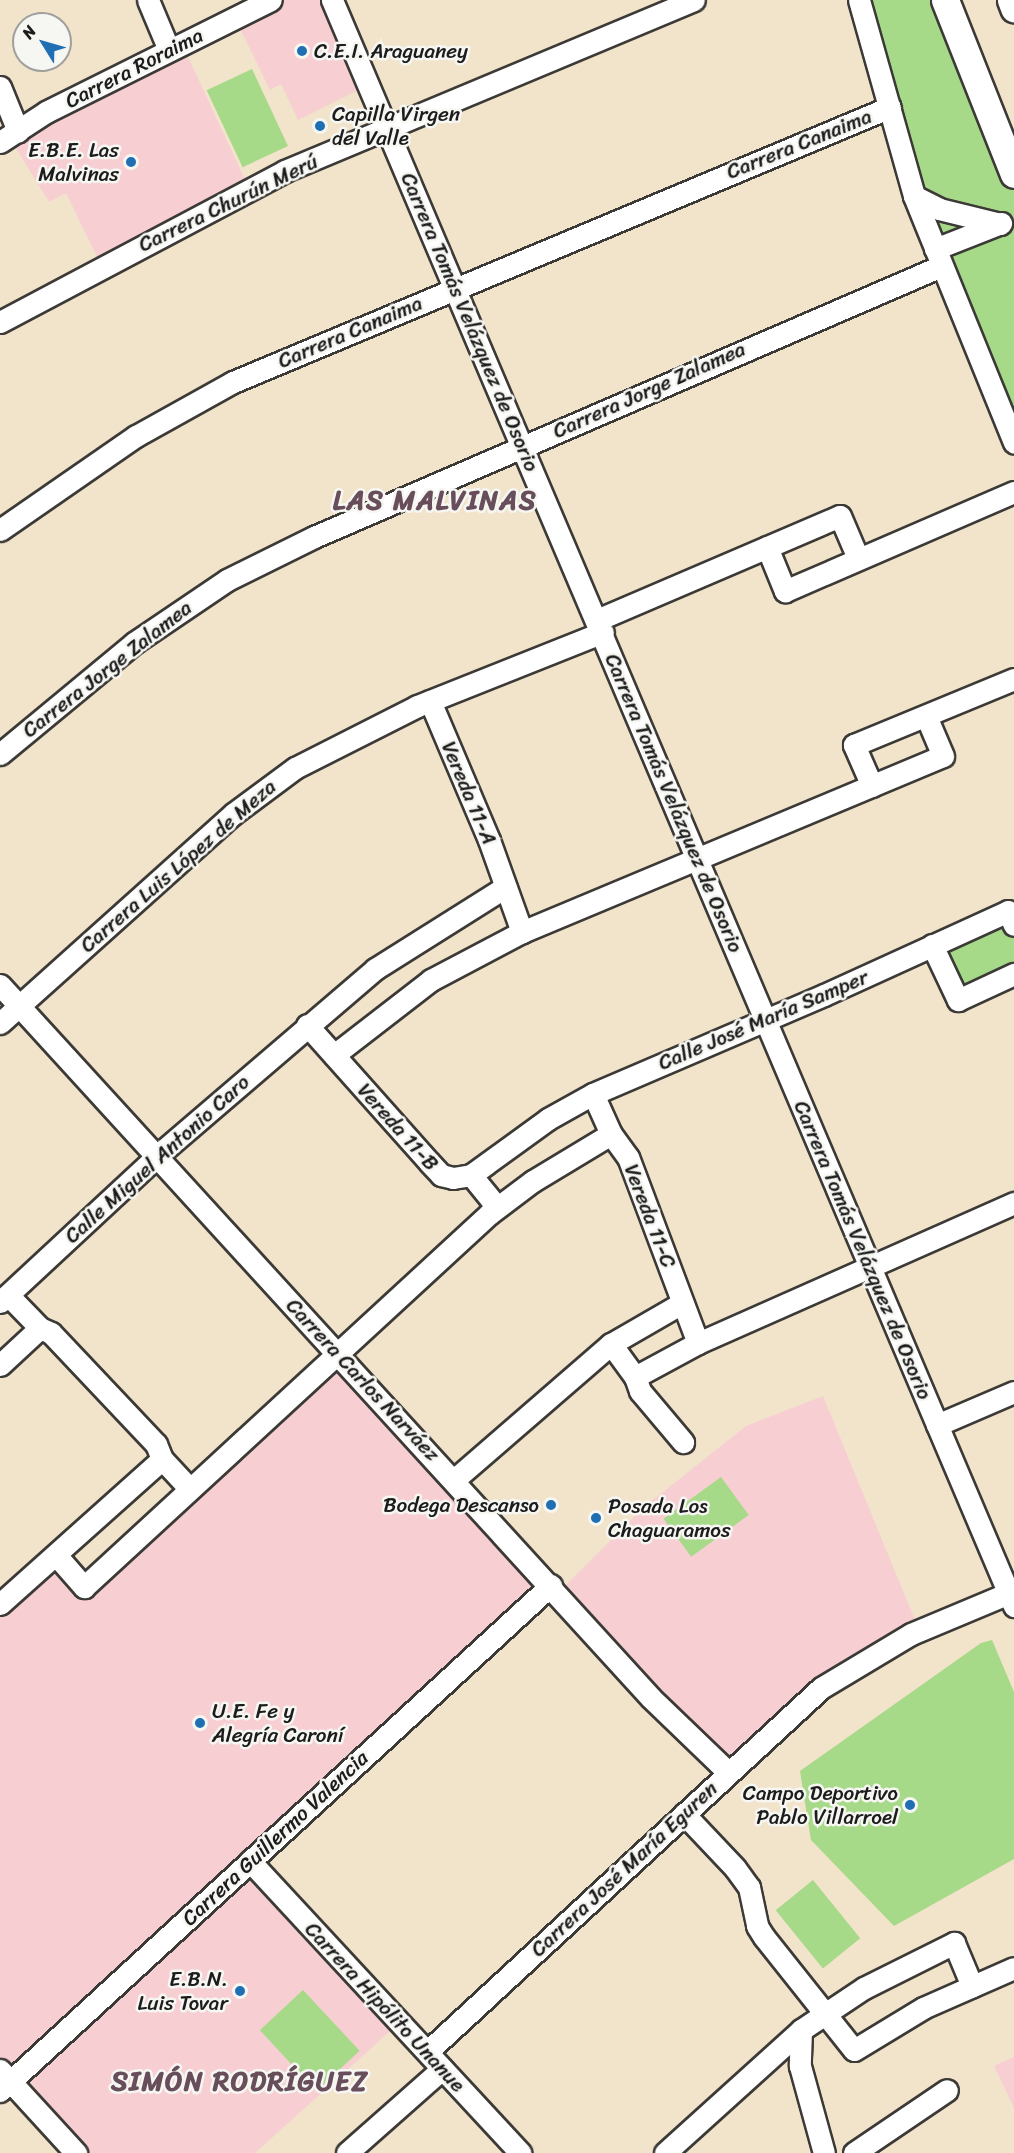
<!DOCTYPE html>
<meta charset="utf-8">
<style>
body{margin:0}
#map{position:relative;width:1014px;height:2153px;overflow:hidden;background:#f2e3cb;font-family:Sriracha,sans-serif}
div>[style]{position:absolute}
.built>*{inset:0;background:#f7cfd2}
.green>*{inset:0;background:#a6d988;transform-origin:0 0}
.roads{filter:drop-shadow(2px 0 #3c3a36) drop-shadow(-2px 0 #3c3a36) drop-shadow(0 2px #3c3a36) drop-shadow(0 -2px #3c3a36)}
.minor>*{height:21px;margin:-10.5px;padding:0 10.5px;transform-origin:10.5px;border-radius:10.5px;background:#fff}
.major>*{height:27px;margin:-13.5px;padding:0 13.5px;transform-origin:13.5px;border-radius:13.5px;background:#fff}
.dots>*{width:16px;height:16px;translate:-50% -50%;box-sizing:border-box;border:3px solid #f6f6f2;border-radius:50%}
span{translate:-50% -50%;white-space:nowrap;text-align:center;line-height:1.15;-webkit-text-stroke:5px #f6f6f2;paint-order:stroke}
.poi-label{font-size:21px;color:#1c1c1c}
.left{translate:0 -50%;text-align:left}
.right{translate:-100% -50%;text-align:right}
.street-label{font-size:21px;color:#1c1c1c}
.district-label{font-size:27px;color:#674e5a;font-weight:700;letter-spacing:1.5px}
.north{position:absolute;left:12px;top:12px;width:60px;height:60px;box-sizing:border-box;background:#f6f6f2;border:2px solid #9f9f9c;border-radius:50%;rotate:307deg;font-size:16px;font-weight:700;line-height:24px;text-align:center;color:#1c1c1c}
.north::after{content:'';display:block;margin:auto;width:21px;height:27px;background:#1f6fb2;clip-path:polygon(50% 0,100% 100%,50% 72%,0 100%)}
</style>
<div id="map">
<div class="built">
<i style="clip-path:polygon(271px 0,332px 0,369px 85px,298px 120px,281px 84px,270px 90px,235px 18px)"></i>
<i style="clip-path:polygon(182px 44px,249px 188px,102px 267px,66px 193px,49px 202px,9px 137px)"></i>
<i style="clip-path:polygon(338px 1354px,551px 1585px,250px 1861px,399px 2023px,255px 2153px,76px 2153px,0 2070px,0 1604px,56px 1555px,84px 1586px)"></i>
<i style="clip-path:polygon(823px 1396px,919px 1630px,870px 1655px,729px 1773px,558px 1593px,643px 1508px,746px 1426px)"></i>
<i style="clip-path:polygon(1014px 2057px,1014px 2108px,994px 2066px)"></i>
</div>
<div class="green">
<i style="clip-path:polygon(859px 0,945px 0,1014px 174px,1014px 442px,974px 349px)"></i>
<i style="left:252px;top:69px;width:85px;height:50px;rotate:65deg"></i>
<i style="clip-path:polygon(1007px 921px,1014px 938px,1014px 971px,964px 993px,944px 947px)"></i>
<i style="left:721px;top:1477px;width:47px;height:71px;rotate:54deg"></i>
<i style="clip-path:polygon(992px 1640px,1014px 1692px,1014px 1859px,894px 1926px,811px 1840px,800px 1771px,981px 1643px)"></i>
<i style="left:813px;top:1880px;width:75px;height:48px;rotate:51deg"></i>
<i style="left:303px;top:1990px;width:83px;height:59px;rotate:47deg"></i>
</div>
<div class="roads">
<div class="minor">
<i style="left:148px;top:0;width:54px;rotate:67.2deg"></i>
<i style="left:332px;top:0;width:1745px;rotate:66.99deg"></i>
<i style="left:859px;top:0;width:204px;rotate:74.3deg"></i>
<i style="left:914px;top:196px;width:266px;rotate:67.9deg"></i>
<i style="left:0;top:87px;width:48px;rotate:67.8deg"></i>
<i style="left:0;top:142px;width:55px;rotate:-33.1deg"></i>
<i style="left:46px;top:112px;width:251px;rotate:-26.5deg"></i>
<i style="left:914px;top:196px;width:28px;rotate:27deg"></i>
<i style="left:939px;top:209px;width:63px;rotate:13.8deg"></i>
<i style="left:935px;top:249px;width:71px;rotate:-21.5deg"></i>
<i style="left:0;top:322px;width:323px;rotate:-27.9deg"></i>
<i style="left:285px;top:171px;width:443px;rotate:-22.7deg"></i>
<i style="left:0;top:530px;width:165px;rotate:-34.7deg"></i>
<i style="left:136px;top:436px;width:111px;rotate:-29.1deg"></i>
<i style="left:233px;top:382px;width:712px;rotate:-22.71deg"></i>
<i style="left:767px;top:547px;width:48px;rotate:67.8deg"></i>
<i style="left:785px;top:591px;width:249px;rotate:-23.4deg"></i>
<i style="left:597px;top:620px;width:264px;rotate:-23.2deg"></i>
<i style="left:840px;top:516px;width:46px;rotate:66.8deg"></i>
<i style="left:430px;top:701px;width:151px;rotate:67deg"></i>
<i style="left:489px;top:840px;width:98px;rotate:70.3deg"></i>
<i style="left:0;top:754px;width:174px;rotate:-39.6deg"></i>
<i style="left:134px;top:643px;width:112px;rotate:-34.1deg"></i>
<i style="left:227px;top:580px;width:97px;rotate:-26.3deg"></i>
<i style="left:314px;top:537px;width:683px;rotate:-23.37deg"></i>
<i style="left:872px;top:786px;width:45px;rotate:-113.7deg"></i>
<i style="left:854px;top:745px;width:173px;rotate:-22.4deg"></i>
<i style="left:932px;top:945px;width:61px;rotate:64.7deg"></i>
<i style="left:958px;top:1000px;width:62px;rotate:-24.9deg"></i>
<i style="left:0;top:985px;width:965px;rotate:47.6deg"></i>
<i style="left:651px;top:1698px;width:108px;rotate:43.9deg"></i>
<i style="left:0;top:1023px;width:313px;rotate:-41.9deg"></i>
<i style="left:233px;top:814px;width:77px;rotate:-36.6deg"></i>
<i style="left:295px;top:768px;width:137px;rotate:-26.9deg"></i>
<i style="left:417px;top:706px;width:200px;rotate:-21.7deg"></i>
<i style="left:307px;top:1025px;width:183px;rotate:48.3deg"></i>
<i style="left:429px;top:1162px;width:18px;rotate:47deg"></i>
<i style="left:441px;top:1175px;width:12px;rotate:14deg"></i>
<i style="left:453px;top:1178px;width:18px;rotate:-9deg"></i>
<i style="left:471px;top:1175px;width:95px;rotate:-36deg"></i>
<i style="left:548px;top:1119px;width:51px;rotate:-29.1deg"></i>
<i style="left:593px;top:1094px;width:251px;rotate:-23.2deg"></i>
<i style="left:824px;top:995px;width:202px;rotate:-24.5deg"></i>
<i style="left:1008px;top:911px;width:15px;rotate:67deg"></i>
<i style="left:334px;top:1055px;width:123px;rotate:-37.7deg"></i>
<i style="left:431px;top:980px;width:103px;rotate:-27.8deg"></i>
<i style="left:522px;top:932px;width:456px;rotate:-22.7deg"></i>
<i style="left:943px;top:756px;width:43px;rotate:-113deg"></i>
<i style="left:593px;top:1094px;width:44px;rotate:65.8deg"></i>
<i style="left:611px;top:1134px;width:29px;rotate:54deg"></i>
<i style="left:628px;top:1157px;width:199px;rotate:69.4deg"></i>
<i style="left:471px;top:1175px;width:41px;rotate:50.9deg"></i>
<i style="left:8px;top:1295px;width:46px;rotate:45.9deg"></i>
<i style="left:40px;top:1328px;width:12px;rotate:24deg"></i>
<i style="left:51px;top:1333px;width:153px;rotate:46.6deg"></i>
<i style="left:156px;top:1444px;width:16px;rotate:68deg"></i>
<i style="left:162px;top:1459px;width:40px;rotate:47deg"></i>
<i style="left:0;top:1302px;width:214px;rotate:-42.9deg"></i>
<i style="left:157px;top:1156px;width:287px;rotate:-40.6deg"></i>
<i style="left:375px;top:969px;width:154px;rotate:-32.2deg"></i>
<i style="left:611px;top:1344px;width:41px;rotate:54deg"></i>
<i style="left:635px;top:1377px;width:15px;rotate:70deg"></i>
<i style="left:640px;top:1391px;width:67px;rotate:49.9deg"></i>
<i style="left:0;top:1365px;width:54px;rotate:-42.8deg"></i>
<i style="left:635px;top:1377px;width:72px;rotate:-28.4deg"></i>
<i style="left:698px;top:1343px;width:346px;rotate:-23.9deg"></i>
<i style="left:937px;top:1425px;width:84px;rotate:-23.2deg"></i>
<i style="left:455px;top:1479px;width:206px;rotate:-40.9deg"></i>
<i style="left:611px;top:1344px;width:82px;rotate:-30deg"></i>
<i style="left:56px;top:1555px;width:43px;rotate:48.8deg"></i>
<i style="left:84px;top:1587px;width:551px;rotate:-42.64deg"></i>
<i style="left:489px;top:1214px;width:55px;rotate:-36.9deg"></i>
<i style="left:533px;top:1181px;width:91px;rotate:-31.1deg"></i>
<i style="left:0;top:1604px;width:217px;rotate:-41.8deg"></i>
<i style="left:684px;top:1814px;width:74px;rotate:46.6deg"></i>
<i style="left:735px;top:1868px;width:24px;rotate:54deg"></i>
<i style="left:749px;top:1887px;width:40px;rotate:78deg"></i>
<i style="left:757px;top:1926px;width:13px;rotate:58deg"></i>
<i style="left:764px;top:1937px;width:144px;rotate:51.5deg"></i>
<i style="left:854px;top:2050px;width:81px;rotate:-31.3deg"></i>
<i style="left:923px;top:2008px;width:99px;rotate:-23.7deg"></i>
<i style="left:250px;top:1861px;width:398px;rotate:47.2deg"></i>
<i style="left:801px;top:2030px;width:36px;rotate:92deg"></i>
<i style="left:800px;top:2066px;width:90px;rotate:74.6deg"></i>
<i style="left:427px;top:2052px;width:536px;rotate:-42.73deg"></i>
<i style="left:821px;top:1688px;width:105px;rotate:-31deg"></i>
<i style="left:911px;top:1634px;width:112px;rotate:-22.7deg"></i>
<i style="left:0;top:2070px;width:113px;rotate:47.5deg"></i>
<i style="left:0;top:2091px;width:748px;rotate:-42.56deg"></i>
<i style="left:347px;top:2153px;width:127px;rotate:-41.5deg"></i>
<i style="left:665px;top:2153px;width:183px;rotate:-42.1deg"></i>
<i style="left:801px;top:2030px;width:76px;rotate:-33.7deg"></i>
<i style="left:864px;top:1988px;width:101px;rotate:-26.6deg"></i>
<i style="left:954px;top:1943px;width:47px;rotate:67.3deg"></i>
<i style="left:854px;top:2153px;width:112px;rotate:-34.1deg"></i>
</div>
<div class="major">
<i style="left:945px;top:0;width:187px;rotate:68.4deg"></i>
<i style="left:1011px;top:0;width:9px;rotate:69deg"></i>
</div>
</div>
<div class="dots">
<i style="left:302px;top:51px;background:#1f6fb2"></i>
<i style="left:320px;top:126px;background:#1f6fb2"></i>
<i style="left:131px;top:162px;background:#1f6fb2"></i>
<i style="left:551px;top:1505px;background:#1f6fb2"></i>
<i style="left:596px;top:1518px;background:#1f6fb2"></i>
<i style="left:200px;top:1723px;background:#1f6fb2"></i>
<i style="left:910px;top:1805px;background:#1f6fb2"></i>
<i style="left:240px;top:1991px;background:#1f6fb2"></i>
</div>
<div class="poi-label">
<span class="left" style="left:314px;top:51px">C.E.I. Araguaney</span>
<span class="left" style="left:332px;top:126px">Capilla Virgen<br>del Valle</span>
<span class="right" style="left:119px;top:162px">E.B.E. Las<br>Malvinas</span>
<span class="right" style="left:539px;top:1505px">Bodega Descanso</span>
<span class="left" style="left:608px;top:1518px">Posada Los<br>Chaguaramos</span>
<span class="left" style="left:212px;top:1723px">U.E. Fe y<br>Alegría Caroní</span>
<span class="right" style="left:898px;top:1805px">Campo Deportivo<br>Pablo Villarroel</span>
<span class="right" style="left:228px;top:1991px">E.B.N.<br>Luis Tovar</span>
</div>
<div class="street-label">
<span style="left:134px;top:68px;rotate:-27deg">Carrera Roraima</span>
<span style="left:799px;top:144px;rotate:-22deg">Carrera Canaima</span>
<span style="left:228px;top:203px;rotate:-26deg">Carrera Churún Merú</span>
<span style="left:470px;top:322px;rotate:67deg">Carrera Tomás Velázquez de Osorio</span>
<span style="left:350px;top:332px;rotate:-23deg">Carrera Canaima</span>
<span style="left:649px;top:390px;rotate:-24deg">Carrera Jorge Zalamea</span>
<span style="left:107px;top:669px;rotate:-38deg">Carrera Jorge Zalamea</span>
<span style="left:469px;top:793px;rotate:67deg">Vereda 11-A</span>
<span style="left:674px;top:803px;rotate:67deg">Carrera Tomás Velázquez de Osorio</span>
<span style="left:178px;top:866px;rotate:-41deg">Carrera Luis López de Meza</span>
<span style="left:763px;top:1020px;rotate:-23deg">Calle José María Samper</span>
<span style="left:398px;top:1127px;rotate:48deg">Vereda 11-B</span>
<span style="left:157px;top:1159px;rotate:-42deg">Calle Miguel Antonio Caro</span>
<span style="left:650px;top:1216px;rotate:69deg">Vereda 11-C</span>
<span style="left:863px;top:1250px;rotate:67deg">Carrera Tomás Velázquez de Osorio</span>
<span style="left:363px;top:1380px;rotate:47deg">Carrera Carlos Narváez</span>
<span style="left:275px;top:1838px;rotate:-43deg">Carrera Guillermo Valencia</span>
<span style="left:624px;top:1869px;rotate:-43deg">Carrera José María Eguren</span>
<span style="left:385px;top:2007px;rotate:47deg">Carrera Hipólito Unanue</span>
</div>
<div class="district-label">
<span style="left:435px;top:501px">LAS MALVINAS</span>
<span style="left:240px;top:2082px">SIMÓN RODRÍGUEZ</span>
</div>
<div class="north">N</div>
</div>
